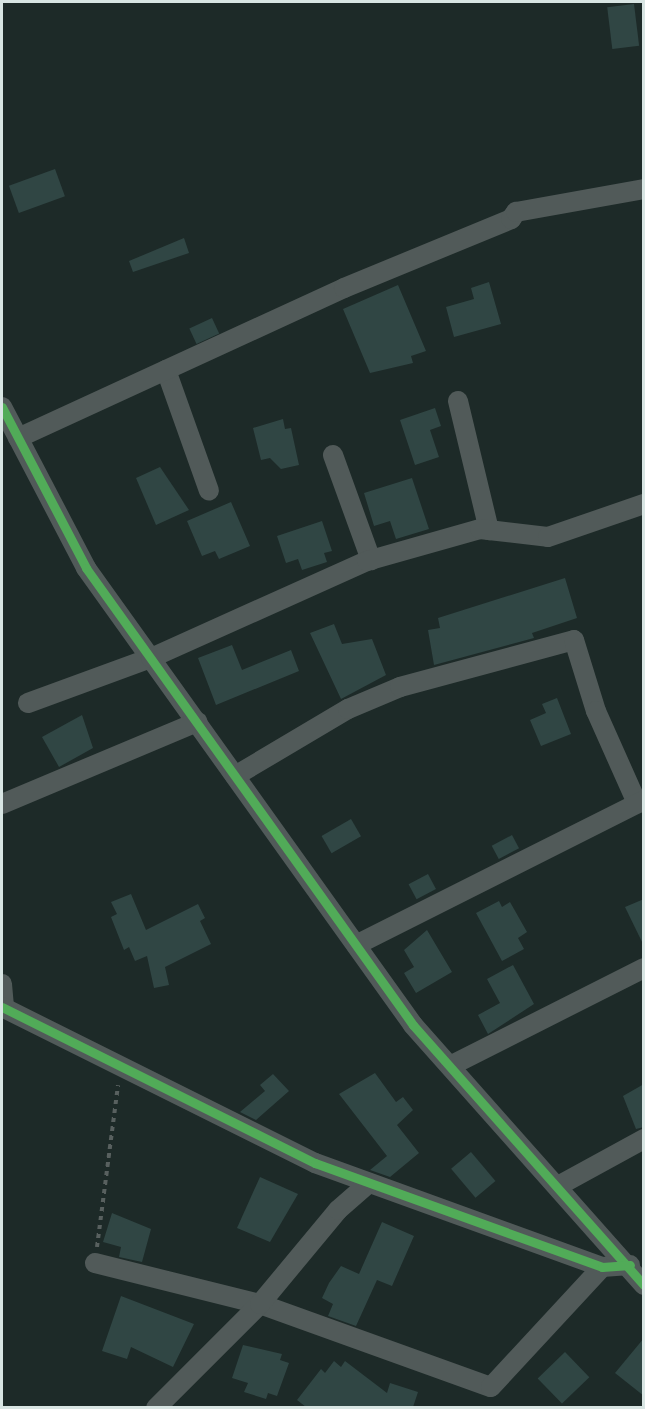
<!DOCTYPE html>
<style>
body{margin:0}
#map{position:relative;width:645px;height:1409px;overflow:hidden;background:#1d2a28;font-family:Quicksand,sans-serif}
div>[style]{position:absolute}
.building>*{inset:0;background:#304644;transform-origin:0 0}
.path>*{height:4px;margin-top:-2px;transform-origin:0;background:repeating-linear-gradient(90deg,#58605f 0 4.5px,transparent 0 9px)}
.street>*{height:20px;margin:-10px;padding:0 10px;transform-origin:10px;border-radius:10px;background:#515a59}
.cycleway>*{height:9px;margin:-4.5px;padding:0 4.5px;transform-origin:4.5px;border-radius:4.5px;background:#51ab58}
span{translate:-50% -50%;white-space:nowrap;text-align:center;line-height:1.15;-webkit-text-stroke:4.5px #0b1513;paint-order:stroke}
.frame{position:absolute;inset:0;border:3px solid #d8e5e3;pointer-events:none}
</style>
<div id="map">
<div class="building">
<i style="left:634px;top:4px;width:42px;height:27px;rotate:83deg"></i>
<i style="left:55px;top:169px;width:29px;height:49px;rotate:70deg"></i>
<i style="clip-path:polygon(184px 238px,189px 253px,133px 272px,129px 261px)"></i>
<i style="clip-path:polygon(489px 282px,501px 324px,454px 337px,446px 307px,474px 299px,471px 288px)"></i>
<i style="clip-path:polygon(398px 285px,426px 351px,411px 356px,413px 363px,370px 373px,343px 309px)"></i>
<i style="left:212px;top:318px;width:17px;height:25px;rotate:65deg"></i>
<i style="clip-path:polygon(435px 408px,441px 426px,430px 430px,439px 457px,415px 465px,400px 420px)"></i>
<i style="clip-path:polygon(283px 419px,285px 429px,291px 428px,299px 465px,281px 469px,270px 458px,261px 460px,253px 428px)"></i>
<i style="clip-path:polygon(160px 467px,189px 510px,156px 525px,136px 478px)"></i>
<i style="clip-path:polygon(412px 478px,429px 529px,396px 539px,390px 521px,374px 526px,364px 493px)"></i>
<i style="clip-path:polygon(231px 502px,250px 546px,219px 559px,215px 551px,202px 556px,187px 521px)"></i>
<i style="clip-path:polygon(322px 521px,332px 551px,324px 553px,327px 562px,302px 570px,298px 559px,286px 563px,277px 536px)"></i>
<i style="clip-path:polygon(565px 578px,577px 618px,532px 633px,534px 638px,434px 665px,428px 630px,440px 628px,438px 618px)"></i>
<i style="clip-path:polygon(334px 624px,342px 644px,372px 639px,386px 675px,341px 699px,310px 633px)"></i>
<i style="clip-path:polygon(232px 645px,242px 670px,291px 650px,299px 671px,216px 705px,198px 658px)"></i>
<i style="clip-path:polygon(557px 698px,571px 734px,541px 746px,530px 720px,546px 713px,542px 704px)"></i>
<i style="clip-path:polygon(82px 715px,93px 748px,59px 767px,42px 737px)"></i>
<i style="left:351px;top:819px;width:20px;height:34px;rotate:60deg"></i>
<i style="left:512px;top:835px;width:15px;height:23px;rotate:62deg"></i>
<i style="left:428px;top:874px;width:17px;height:22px;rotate:62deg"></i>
<i style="clip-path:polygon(131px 894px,146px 930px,198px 904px,205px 918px,200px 921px,211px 944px,165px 967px,169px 985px,154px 988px,147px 956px,135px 961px,129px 947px,124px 950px,111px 917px,117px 914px,111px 902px)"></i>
<i style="clip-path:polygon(644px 899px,644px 946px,625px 907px)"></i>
<i style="clip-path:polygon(499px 901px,502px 907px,510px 902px,527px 932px,518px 938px,524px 949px,502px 961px,476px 913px)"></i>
<i style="clip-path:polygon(427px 930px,452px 972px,416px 993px,404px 973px,414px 967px,404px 950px)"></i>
<i style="clip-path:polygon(513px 965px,534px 1004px,488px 1034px,478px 1015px,500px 1003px,487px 979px)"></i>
<i style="clip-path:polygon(375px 1073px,396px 1102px,403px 1097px,413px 1110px,397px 1125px,419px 1153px,390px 1177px,370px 1170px,387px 1156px,339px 1094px)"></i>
<i style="clip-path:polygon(273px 1074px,289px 1091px,256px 1120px,240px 1112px,265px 1091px,260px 1085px)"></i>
<i style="clip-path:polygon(644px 1084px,644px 1127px,636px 1129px,623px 1096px)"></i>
<i style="left:471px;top:1152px;width:38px;height:26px;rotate:50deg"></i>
<i style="clip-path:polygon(260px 1177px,298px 1194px,270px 1242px,237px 1228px)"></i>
<i style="clip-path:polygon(112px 1213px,151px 1229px,142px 1262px,119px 1257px,121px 1247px,103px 1242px)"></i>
<i style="clip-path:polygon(382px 1222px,414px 1236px,392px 1286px,377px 1280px,356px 1326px,328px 1316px,333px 1304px,322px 1298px,329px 1283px,341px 1266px,359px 1274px)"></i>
<i style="clip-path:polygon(121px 1296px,194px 1324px,173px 1367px,131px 1347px,127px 1359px,102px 1351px)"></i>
<i style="clip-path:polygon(644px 1338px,644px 1396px,615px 1373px)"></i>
<i style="clip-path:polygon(243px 1345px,282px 1354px,280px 1360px,289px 1363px,277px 1396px,268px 1393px,266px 1399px,244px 1392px,248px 1383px,232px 1378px)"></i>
<i style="left:565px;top:1352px;width:35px;height:38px;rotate:46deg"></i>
<i style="clip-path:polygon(334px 1361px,341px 1367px,345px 1361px,387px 1393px,390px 1383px,418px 1392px,413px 1407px,306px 1407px,297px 1400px,321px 1369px,325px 1373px)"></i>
</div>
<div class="path">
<i style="left:97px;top:1247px;width:163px;rotate:-82.6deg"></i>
</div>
<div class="street">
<i style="left:166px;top:370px;width:128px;rotate:70.4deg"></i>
<i style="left:458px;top:401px;width:133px;rotate:76.5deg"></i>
<i style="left:2px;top:407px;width:182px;rotate:62.4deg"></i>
<i style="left:86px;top:568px;width:562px;rotate:54.41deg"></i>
<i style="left:413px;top:1025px;width:348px;rotate:48.4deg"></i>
<i style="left:18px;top:438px;width:359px;rotate:-24.7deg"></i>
<i style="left:344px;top:288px;width:181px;rotate:-22.4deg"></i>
<i style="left:511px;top:219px;width:9px;rotate:-54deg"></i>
<i style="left:516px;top:212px;width:130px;rotate:-10.2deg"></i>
<i style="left:333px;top:455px;width:112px;rotate:70.1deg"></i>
<i style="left:28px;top:703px;width:131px;rotate:-20.1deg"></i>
<i style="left:151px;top:658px;width:237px;rotate:-24.2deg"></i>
<i style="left:367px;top:561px;width:117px;rotate:-15.8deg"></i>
<i style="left:480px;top:529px;width:68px;rotate:6.7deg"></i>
<i style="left:548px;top:537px;width:102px;rotate:-19deg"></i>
<i style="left:235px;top:776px;width:131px;rotate:-30.7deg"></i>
<i style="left:348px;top:709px;width:56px;rotate:-22.9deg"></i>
<i style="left:400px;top:687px;width:180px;rotate:-15.1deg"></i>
<i style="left:574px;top:640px;width:74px;rotate:72.8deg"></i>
<i style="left:596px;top:711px;width:101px;rotate:66deg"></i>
<i style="left:2px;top:804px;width:212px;rotate:-22.8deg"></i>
<i style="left:356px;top:945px;width:322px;rotate:-26.7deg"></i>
<i style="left:2px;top:984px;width:24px;rotate:85deg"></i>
<i style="left:2px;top:1007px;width:350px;rotate:26.5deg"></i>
<i style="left:315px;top:1163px;width:305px;rotate:19.9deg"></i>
<i style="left:602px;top:1267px;width:28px;rotate:-4deg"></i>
<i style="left:450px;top:1066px;width:217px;rotate:-26.8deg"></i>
<i style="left:558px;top:1186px;width:98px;rotate:-28.7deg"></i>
<i style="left:95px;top:1263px;width:170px;rotate:14deg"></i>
<i style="left:260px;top:1304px;width:245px;rotate:19.8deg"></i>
<i style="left:491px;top:1387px;width:163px;rotate:-47.2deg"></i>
<i style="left:156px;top:1408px;width:147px;rotate:-45deg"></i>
<i style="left:260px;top:1304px;width:122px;rotate:-50.3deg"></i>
<i style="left:338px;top:1210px;width:41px;rotate:-41.1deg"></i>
</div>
<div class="cycleway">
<i style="left:2px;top:407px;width:182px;rotate:62.4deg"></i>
<i style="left:86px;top:568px;width:562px;rotate:54.41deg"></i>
<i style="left:413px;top:1025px;width:348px;rotate:48.4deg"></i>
<i style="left:2px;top:1007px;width:350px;rotate:26.5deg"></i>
<i style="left:315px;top:1163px;width:305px;rotate:19.9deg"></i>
<i style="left:602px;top:1267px;width:28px;rotate:-4deg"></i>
</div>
<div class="frame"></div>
</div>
